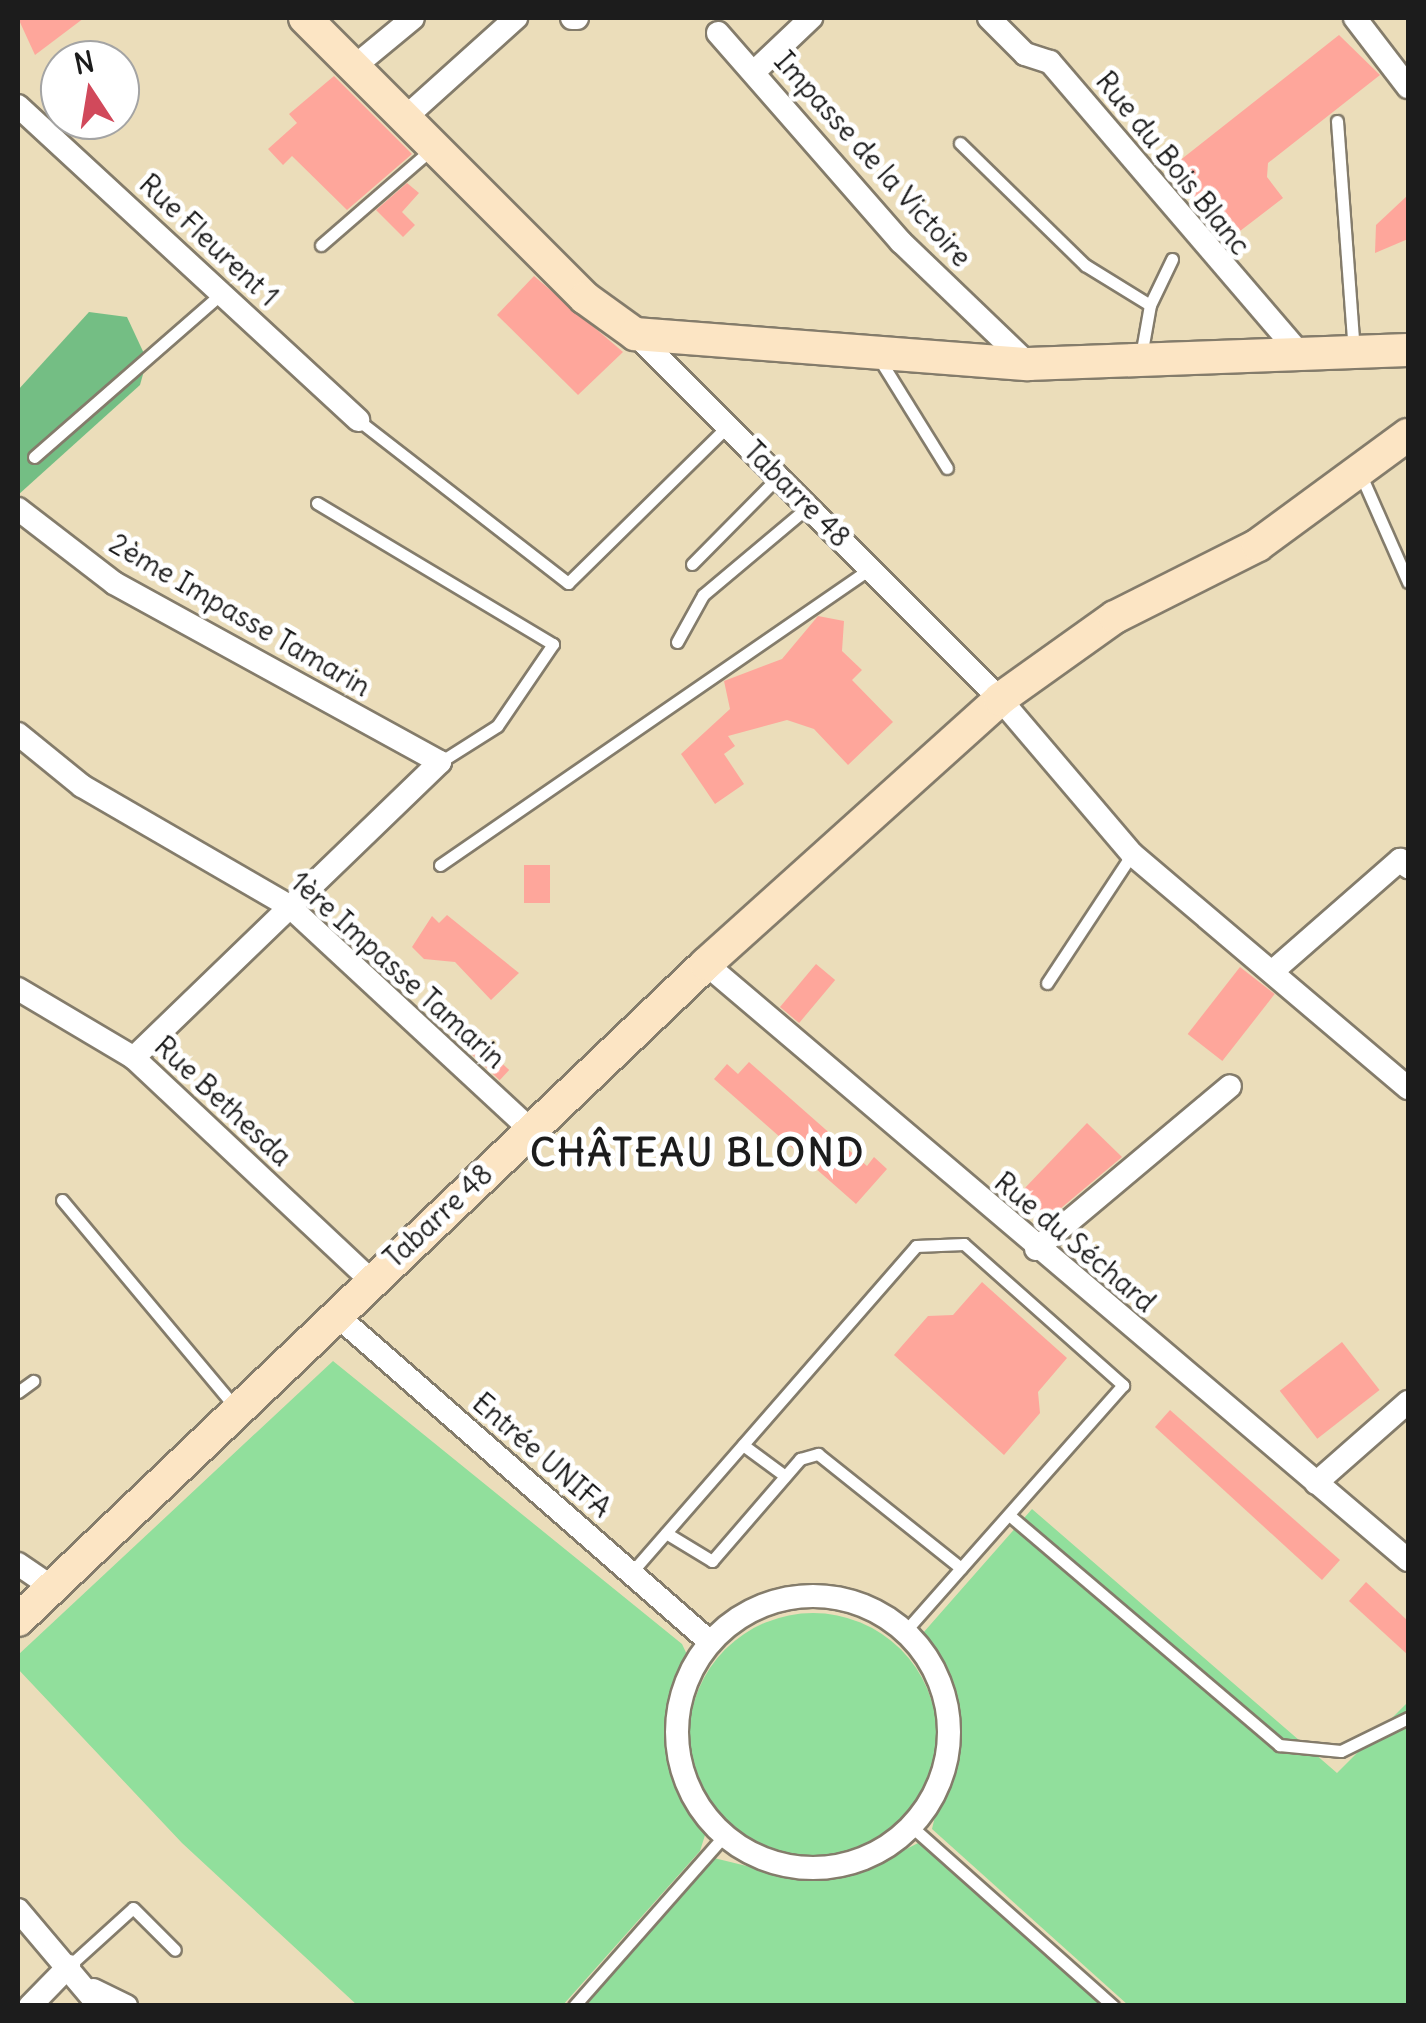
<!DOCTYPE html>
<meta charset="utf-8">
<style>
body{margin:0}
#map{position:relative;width:1426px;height:2023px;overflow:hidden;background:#ebddba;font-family:Delius,sans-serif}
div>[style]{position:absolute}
.green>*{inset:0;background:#91df9c}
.round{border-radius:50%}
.forest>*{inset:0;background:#74be84}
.building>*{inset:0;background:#fea69b;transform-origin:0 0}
.roads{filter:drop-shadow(2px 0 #847c6b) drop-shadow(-2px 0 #847c6b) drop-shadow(0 2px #847c6b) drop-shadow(0 -2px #847c6b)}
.lane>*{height:11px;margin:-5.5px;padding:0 5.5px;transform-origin:5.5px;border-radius:5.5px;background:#fff}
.street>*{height:22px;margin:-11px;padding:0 11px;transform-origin:11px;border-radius:11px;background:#fff}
.street>.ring{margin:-11px;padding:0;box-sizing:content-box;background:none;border:22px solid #fff;border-radius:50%}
.secondary>*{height:32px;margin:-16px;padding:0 16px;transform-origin:16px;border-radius:16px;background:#fce5c4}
span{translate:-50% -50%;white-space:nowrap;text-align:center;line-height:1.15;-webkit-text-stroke:10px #fff;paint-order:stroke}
.street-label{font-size:28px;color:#1c1c1c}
.district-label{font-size:38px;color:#1c1c1c;font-weight:700;letter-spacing:2.5px}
.frame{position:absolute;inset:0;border:20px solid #1c1c1c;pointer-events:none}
.north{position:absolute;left:40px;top:40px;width:100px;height:100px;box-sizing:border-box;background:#fff;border:2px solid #a4a4a4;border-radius:50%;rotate:348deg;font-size:28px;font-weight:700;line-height:40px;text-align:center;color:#1c1c1c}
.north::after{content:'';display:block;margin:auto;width:35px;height:45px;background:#d1495b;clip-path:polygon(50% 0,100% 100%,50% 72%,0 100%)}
</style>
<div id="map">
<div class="green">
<i style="clip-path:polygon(333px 1361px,682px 1644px,690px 1661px,670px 1717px,677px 1766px,706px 1832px,700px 1851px,563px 2005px,357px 2005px,182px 1843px,18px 1669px,18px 1655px)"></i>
<i style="clip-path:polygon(1032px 1509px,1337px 1773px,1408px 1702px,1408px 2005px,1128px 2005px,932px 1829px,948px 1762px,950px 1697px,923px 1633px)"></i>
<i class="round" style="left:689px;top:1613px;width:248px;height:248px"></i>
<i style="clip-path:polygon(920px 1842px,1104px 2005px,582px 2006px,714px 1858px,796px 1878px,862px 1872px)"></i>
</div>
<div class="forest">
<i style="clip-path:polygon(89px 312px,127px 317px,147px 360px,140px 385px,18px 495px,18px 390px)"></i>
</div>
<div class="building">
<i style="clip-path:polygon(18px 18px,84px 18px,35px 55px)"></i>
<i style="clip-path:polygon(1339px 35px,1380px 75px,1268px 163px,1267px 177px,1283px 198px,1227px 241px,1169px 169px)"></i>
<i style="clip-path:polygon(334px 76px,412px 154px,347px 210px,292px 156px,283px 165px,268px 149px,297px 123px,289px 114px)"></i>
<i style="clip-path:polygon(407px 183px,419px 193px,402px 212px,415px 225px,403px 237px,376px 210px)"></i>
<i style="clip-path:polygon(1408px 195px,1408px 239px,1375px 253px,1376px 225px)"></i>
<i style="clip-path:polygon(534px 276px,623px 352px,578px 395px,497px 315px)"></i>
<i style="clip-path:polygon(818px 616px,844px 621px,842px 651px,862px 670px,852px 680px,893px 722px,848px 765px,814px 729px,787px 720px,728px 736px,735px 746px,724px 754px,744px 784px,715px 804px,681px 754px,730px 709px,724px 681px,782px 659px)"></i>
<i style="left:550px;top:865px;width:38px;height:26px;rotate:90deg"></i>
<i style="clip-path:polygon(447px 915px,519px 973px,491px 1000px,455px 962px,424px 959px,412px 947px,432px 916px,439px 923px)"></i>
<i style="left:816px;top:964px;width:25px;height:56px;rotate:40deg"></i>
<i style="left:1240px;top:967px;width:44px;height:85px;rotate:38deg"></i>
<i style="left:477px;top:1040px;width:44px;height:14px;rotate:43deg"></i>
<i style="clip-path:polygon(749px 1062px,867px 1166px,874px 1157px,887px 1169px,856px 1204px,714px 1079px,727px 1064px,738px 1074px)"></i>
<i style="clip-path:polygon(1087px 1123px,1122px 1157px,1048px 1219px,1023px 1190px)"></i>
<i style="clip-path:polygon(982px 1282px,1067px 1358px,1038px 1392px,1040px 1413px,1004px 1455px,894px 1355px,928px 1316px,953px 1315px)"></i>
<i style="left:1342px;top:1342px;width:61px;height:79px;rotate:52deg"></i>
<i style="clip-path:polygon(1170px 1410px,1340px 1560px,1322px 1580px,1155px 1427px)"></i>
<i style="clip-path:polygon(1366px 1582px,1408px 1621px,1408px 1655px,1349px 1601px)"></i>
</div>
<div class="roads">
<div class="lane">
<i style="left:1337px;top:121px;width:231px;rotate:85.8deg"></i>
<i style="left:960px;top:143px;width:175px;rotate:44.3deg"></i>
<i style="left:1085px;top:265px;width:76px;rotate:31.6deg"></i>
<i style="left:321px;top:245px;width:150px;rotate:-40.9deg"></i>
<i style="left:1141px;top:356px;width:52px;rotate:-80deg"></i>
<i style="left:1150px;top:305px;width:51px;rotate:-64.4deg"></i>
<i style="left:880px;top:360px;width:127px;rotate:58.2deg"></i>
<i style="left:358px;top:420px;width:266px;rotate:37.8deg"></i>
<i style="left:568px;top:583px;width:224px;rotate:-44.5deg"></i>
<i style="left:34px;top:457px;width:251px;rotate:-41.1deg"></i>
<i style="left:1360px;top:473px;width:119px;rotate:66.2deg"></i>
<i style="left:317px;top:503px;width:275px;rotate:30.9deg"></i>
<i style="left:553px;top:644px;width:99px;rotate:124.3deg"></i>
<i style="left:497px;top:726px;width:67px;rotate:147.7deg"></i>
<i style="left:692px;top:564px;width:124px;rotate:-45.3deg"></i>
<i style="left:677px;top:642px;width:54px;rotate:-61deg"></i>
<i style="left:703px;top:595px;width:138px;rotate:-40deg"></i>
<i style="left:440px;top:865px;width:523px;rotate:-34.57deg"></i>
<i style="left:1047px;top:983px;width:154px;rotate:-56.6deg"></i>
<i style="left:62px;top:1200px;width:270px;rotate:50.1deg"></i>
<i style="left:18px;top:1392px;width:19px;rotate:-36deg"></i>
<i style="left:743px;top:1445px;width:52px;rotate:36.4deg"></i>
<i style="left:1009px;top:1515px;width:355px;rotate:40.4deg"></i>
<i style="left:1279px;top:1745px;width:62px;rotate:5.5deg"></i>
<i style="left:1341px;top:1751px;width:75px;rotate:-26.2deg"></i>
<i style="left:666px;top:1533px;width:54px;rotate:31.3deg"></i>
<i style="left:712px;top:1561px;width:135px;rotate:-49.2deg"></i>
<i style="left:800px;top:1459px;width:19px;rotate:-16deg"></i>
<i style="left:818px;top:1454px;width:183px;rotate:38.6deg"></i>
<i style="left:631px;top:1573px;width:434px;rotate:-48.9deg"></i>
<i style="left:916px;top:1246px;width:48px;rotate:-2.4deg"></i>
<i style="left:964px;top:1244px;width:213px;rotate:41.6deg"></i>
<i style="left:1123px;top:1385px;width:329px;rotate:131.5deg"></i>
<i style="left:911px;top:1826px;width:271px;rotate:41.7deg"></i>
<i style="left:69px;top:1966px;width:86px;rotate:-42.2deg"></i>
<i style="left:133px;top:1908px;width:59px;rotate:45deg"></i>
<i style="left:574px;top:2006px;width:227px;rotate:-48.6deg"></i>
</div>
<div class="street">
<i style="left:572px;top:18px;width:5px"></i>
<i style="left:989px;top:18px;width:51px;rotate:45deg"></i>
<i style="left:1025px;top:54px;width:26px;rotate:18deg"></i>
<i style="left:1050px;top:62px;width:390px;rotate:49.4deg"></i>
<i style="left:1355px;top:18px;width:87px;rotate:52.5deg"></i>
<i style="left:718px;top:33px;width:278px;rotate:48.8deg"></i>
<i style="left:901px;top:242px;width:176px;rotate:43.8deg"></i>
<i style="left:355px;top:66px;width:75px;rotate:-39.6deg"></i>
<i style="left:754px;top:72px;width:79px;rotate:-43.5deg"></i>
<i style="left:18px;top:106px;width:463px;rotate:42.7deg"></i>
<i style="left:407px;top:116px;width:147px;rotate:-42deg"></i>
<i style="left:635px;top:334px;width:516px;rotate:45deg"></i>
<i style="left:1000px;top:699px;width:204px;rotate:49.6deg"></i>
<i style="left:1132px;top:854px;width:362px;rotate:40.3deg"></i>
<i style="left:18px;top:509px;width:121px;rotate:37.6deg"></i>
<i style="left:114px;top:583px;width:372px;rotate:28.8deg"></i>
<i style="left:440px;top:762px;width:426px;rotate:136deg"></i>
<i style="left:18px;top:734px;width:82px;rotate:39.1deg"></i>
<i style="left:82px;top:786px;width:239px;rotate:30.1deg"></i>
<i style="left:289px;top:906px;width:328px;rotate:42.8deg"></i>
<i style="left:706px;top:964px;width:921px;rotate:40.33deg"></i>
<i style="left:1273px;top:971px;width:169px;rotate:-41.2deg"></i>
<i style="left:1400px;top:860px;width:11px;rotate:41deg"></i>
<i style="left:18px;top:989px;width:135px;rotate:30.7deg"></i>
<i style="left:134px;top:1058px;width:324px;rotate:43.2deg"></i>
<i style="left:1036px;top:1249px;width:253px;rotate:-40deg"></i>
<i style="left:334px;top:1313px;width:500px;rotate:41.2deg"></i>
<i style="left:1316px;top:1483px;width:123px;rotate:-41.4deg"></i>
<i style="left:18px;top:1564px;width:42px;rotate:34.4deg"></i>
<i class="ring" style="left:677px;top:1596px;width:250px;height:250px"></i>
<i style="left:18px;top:1910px;width:126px;rotate:49.8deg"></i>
<i style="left:93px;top:1990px;width:37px;rotate:26deg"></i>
<i style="left:30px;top:2006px;width:56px;rotate:-45.7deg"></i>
</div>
<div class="secondary">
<i style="left:305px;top:18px;width:396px;rotate:45deg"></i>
<i style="left:585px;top:298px;width:62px;rotate:35.8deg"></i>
<i style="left:635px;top:334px;width:394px;rotate:4.4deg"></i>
<i style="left:1028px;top:364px;width:380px;rotate:-2.1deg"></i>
<i style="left:18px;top:1620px;width:951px;rotate:-43.64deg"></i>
<i style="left:706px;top:964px;width:396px;rotate:-42deg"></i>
<i style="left:1000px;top:699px;width:141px;rotate:-35.5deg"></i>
<i style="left:1115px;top:617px;width:160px;rotate:-26.7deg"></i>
<i style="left:1258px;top:545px;width:186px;rotate:-36.3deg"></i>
</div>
</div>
<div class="street-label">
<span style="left:873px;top:159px;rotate:48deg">Impasse de la Victoire</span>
<span style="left:1173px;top:163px;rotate:51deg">Rue du Bois Blanc</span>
<span style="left:209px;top:240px;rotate:43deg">Rue Fleurent 1</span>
<span style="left:797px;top:494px;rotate:45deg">Tabarre 48</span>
<span style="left:240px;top:615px;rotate:30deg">2ème Impasse Tamarin</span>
<span style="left:398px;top:970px;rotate:42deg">1ère Impasse Tamarin</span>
<span style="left:223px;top:1101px;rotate:43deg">Rue Bethesda</span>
<span style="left:438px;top:1216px;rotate:-43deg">Tabarre 48</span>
<span style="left:1075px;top:1242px;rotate:40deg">Rue du Séchard</span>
<span style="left:542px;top:1455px;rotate:41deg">Entrée UNIFA</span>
</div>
<div class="district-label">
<span style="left:698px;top:1153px">CHÂTEAU BLOND</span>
</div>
<div class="frame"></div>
<div class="north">N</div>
</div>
